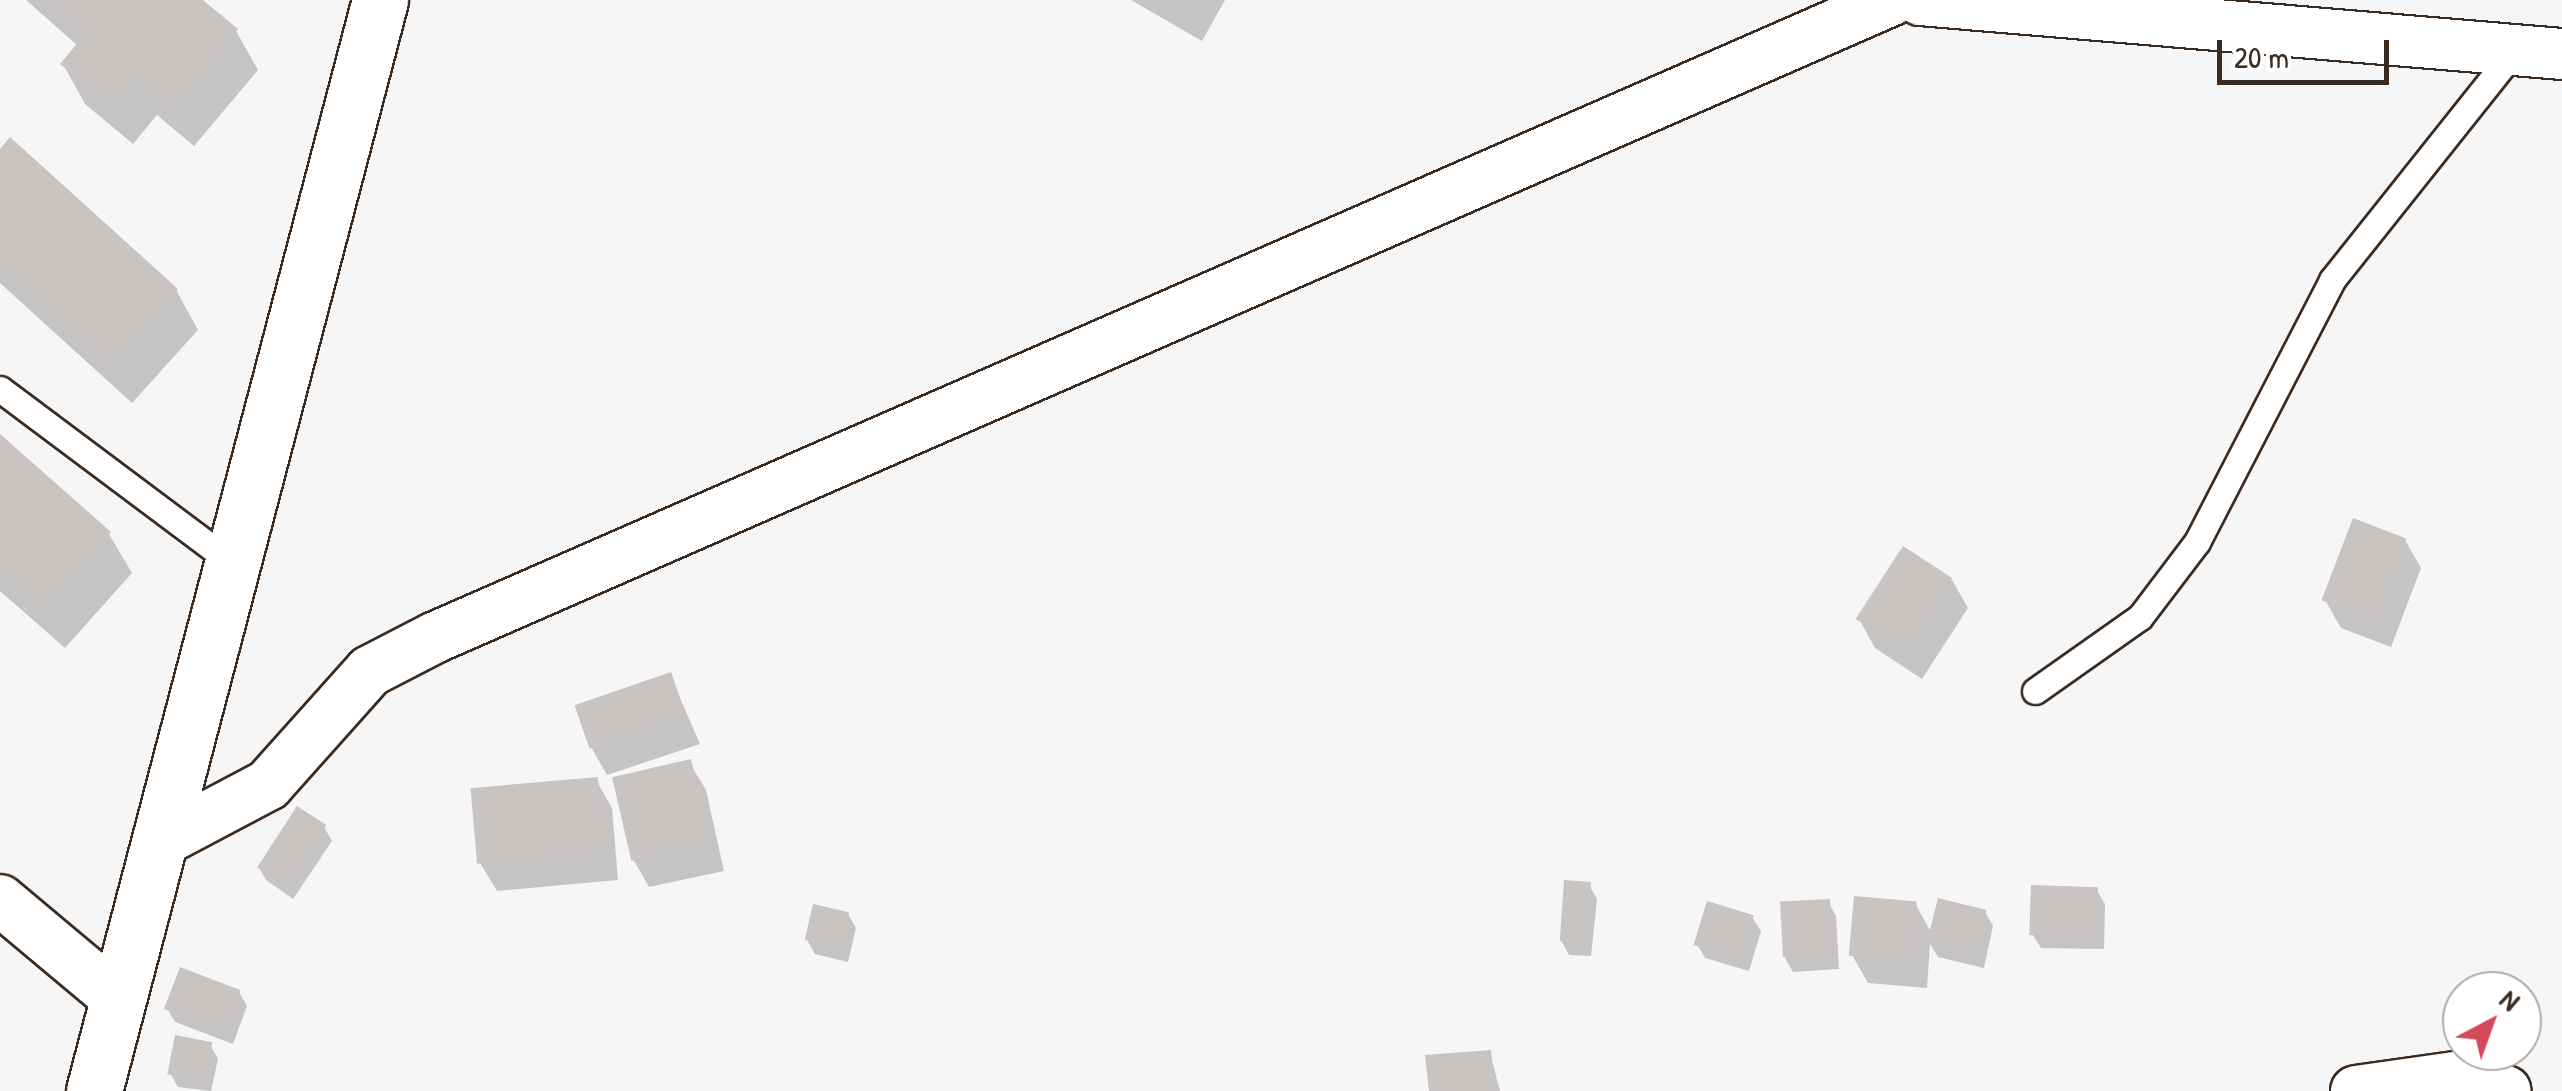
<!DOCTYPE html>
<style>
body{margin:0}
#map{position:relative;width:2562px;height:1091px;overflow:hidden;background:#f7f6f6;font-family:"Patrick Hand",sans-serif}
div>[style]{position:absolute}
.shadow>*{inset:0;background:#0003}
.building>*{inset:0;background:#c9c3c1;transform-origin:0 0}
.roads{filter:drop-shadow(2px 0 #3b2a1e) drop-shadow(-2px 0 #3b2a1e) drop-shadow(0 2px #3b2a1e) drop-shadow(0 -2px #3b2a1e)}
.lane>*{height:25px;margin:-12.5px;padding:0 12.5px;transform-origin:12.5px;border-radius:12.5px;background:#fff}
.street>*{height:50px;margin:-25px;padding:0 25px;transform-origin:25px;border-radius:25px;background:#fff}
.secondary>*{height:55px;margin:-27.5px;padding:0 27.5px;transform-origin:27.5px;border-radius:27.5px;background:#fff}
span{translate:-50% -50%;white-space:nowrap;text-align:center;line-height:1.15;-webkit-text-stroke:8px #fff;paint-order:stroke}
.north{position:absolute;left:2442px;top:971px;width:100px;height:100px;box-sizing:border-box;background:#fff;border:2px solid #b1aaa5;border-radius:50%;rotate:41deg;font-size:28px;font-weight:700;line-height:40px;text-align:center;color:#3b2a1e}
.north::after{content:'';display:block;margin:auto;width:35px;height:45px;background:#d1495b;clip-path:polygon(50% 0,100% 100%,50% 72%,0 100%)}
.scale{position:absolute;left:2217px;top:40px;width:172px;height:45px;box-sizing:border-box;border:5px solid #3b2a1e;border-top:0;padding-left:12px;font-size:30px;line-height:35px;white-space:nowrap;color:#3b2a1e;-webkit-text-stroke:8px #fff;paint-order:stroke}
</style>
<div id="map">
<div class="shadow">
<i style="clip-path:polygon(26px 0,199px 0,236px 31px,258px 70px,194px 146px,157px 115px,133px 144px,85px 104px,63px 64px,78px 46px)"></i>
<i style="clip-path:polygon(1131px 0,1225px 0,1202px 41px)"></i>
<i style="clip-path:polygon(0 152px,176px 290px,198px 330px,132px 403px,0 283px)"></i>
<i style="clip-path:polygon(0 438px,109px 534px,132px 573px,65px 648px,0 591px)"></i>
<i style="clip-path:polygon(2405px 540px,2421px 568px,2391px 647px,2341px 628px,2325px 600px)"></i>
<i style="clip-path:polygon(1952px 580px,1968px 608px,1922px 679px,1875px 648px,1859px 619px)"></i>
<i style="clip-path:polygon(670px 675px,700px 744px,607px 775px,591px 747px)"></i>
<i style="clip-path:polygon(689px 762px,706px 790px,724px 871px,649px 887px,633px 859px)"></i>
<i style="clip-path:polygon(596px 780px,612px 808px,618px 880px,497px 891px,480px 863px)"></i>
<i style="clip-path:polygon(324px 827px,332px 841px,293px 899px,266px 880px,258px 866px)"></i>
<i style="clip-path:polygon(1589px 885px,1597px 899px,1591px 956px,1569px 955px,1561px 940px)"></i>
<i style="clip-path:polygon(2096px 889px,2105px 904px,2104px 949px,2041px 948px,2032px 934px)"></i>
<i style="clip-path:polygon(1828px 902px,1836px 916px,1839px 969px,1793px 972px,1785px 958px)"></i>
<i style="clip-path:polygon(1915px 903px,1932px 934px,1985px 912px,1993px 926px,1984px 968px,1938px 957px,1930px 944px,1927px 988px,1868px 983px,1852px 955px)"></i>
<i style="clip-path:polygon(848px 914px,856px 928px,848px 962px,815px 954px,807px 940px)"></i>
<i style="clip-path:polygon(1752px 917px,1761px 931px,1749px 971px,1705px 958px,1697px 944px)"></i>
<i style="clip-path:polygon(239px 992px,247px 1006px,233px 1044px,175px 1022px,167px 1008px)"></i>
<i style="clip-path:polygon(210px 1045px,218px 1059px,211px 1091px,178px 1087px,170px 1073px)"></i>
<i style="clip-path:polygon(1490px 1053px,1500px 1091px,1431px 1091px)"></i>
</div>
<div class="building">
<i style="clip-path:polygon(45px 0,203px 0,238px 29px,171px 109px,134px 78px,110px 107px,60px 64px,85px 34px)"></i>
<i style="clip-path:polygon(10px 137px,178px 289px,109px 365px,0 266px,0 149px)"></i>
<i style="clip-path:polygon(0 434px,111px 532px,42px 611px,0 574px)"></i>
<i style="left:2353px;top:518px;width:57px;height:88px;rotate:21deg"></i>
<i style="left:1903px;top:546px;width:59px;height:87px;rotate:33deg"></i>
<i style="left:671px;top:672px;width:46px;height:102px;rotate:71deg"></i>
<i style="left:691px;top:759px;width:86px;height:81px;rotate:77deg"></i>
<i style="left:598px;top:777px;width:76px;height:128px;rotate:85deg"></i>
<i style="left:297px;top:806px;width:35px;height:73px;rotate:33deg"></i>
<i style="left:1564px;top:880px;width:27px;height:61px;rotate:4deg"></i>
<i style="left:2031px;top:885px;width:67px;height:50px;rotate:2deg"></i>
<i style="left:1854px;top:896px;width:63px;height:60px;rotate:5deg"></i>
<i style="left:1938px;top:898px;width:50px;height:47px;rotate:14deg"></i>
<i style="left:1830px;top:899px;width:56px;height:50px;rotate:87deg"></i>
<i style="left:1707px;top:901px;width:49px;height:46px;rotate:17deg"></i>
<i style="left:813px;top:904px;width:37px;height:37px;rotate:13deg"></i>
<i style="left:180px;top:967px;width:65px;height:45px;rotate:21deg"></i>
<i style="left:175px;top:1035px;width:38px;height:40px;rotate:11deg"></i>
<i style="clip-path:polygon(1491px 1050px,1495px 1091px,1429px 1091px,1425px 1055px)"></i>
</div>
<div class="roads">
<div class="lane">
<i style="left:0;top:389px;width:292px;rotate:36.8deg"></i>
<i style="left:2035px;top:691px;width:128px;rotate:-35.2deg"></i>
<i style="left:2140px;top:617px;width:94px;rotate:-52.8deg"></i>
<i style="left:2197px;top:542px;width:295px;rotate:-62.7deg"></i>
<i style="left:2332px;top:280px;width:293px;rotate:-51.5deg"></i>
</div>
<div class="street">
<i style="left:1920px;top:0;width:644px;rotate:4.81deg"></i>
<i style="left:164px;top:840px;width:118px;rotate:-27.9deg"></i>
<i style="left:268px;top:785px;width:153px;rotate:-48.2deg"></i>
<i style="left:370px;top:671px;width:74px;rotate:-27.3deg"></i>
<i style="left:436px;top:637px;width:1589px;rotate:-23.63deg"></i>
<i style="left:0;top:900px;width:155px;rotate:40deg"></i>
<i style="left:2356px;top:1091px;width:107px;rotate:-8.1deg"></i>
<i style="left:2462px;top:1076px;width:46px;rotate:18.8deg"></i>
</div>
<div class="secondary">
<i style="left:94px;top:1091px;width:1128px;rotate:-75.31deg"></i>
</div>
</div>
<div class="north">N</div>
<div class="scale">20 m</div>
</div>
